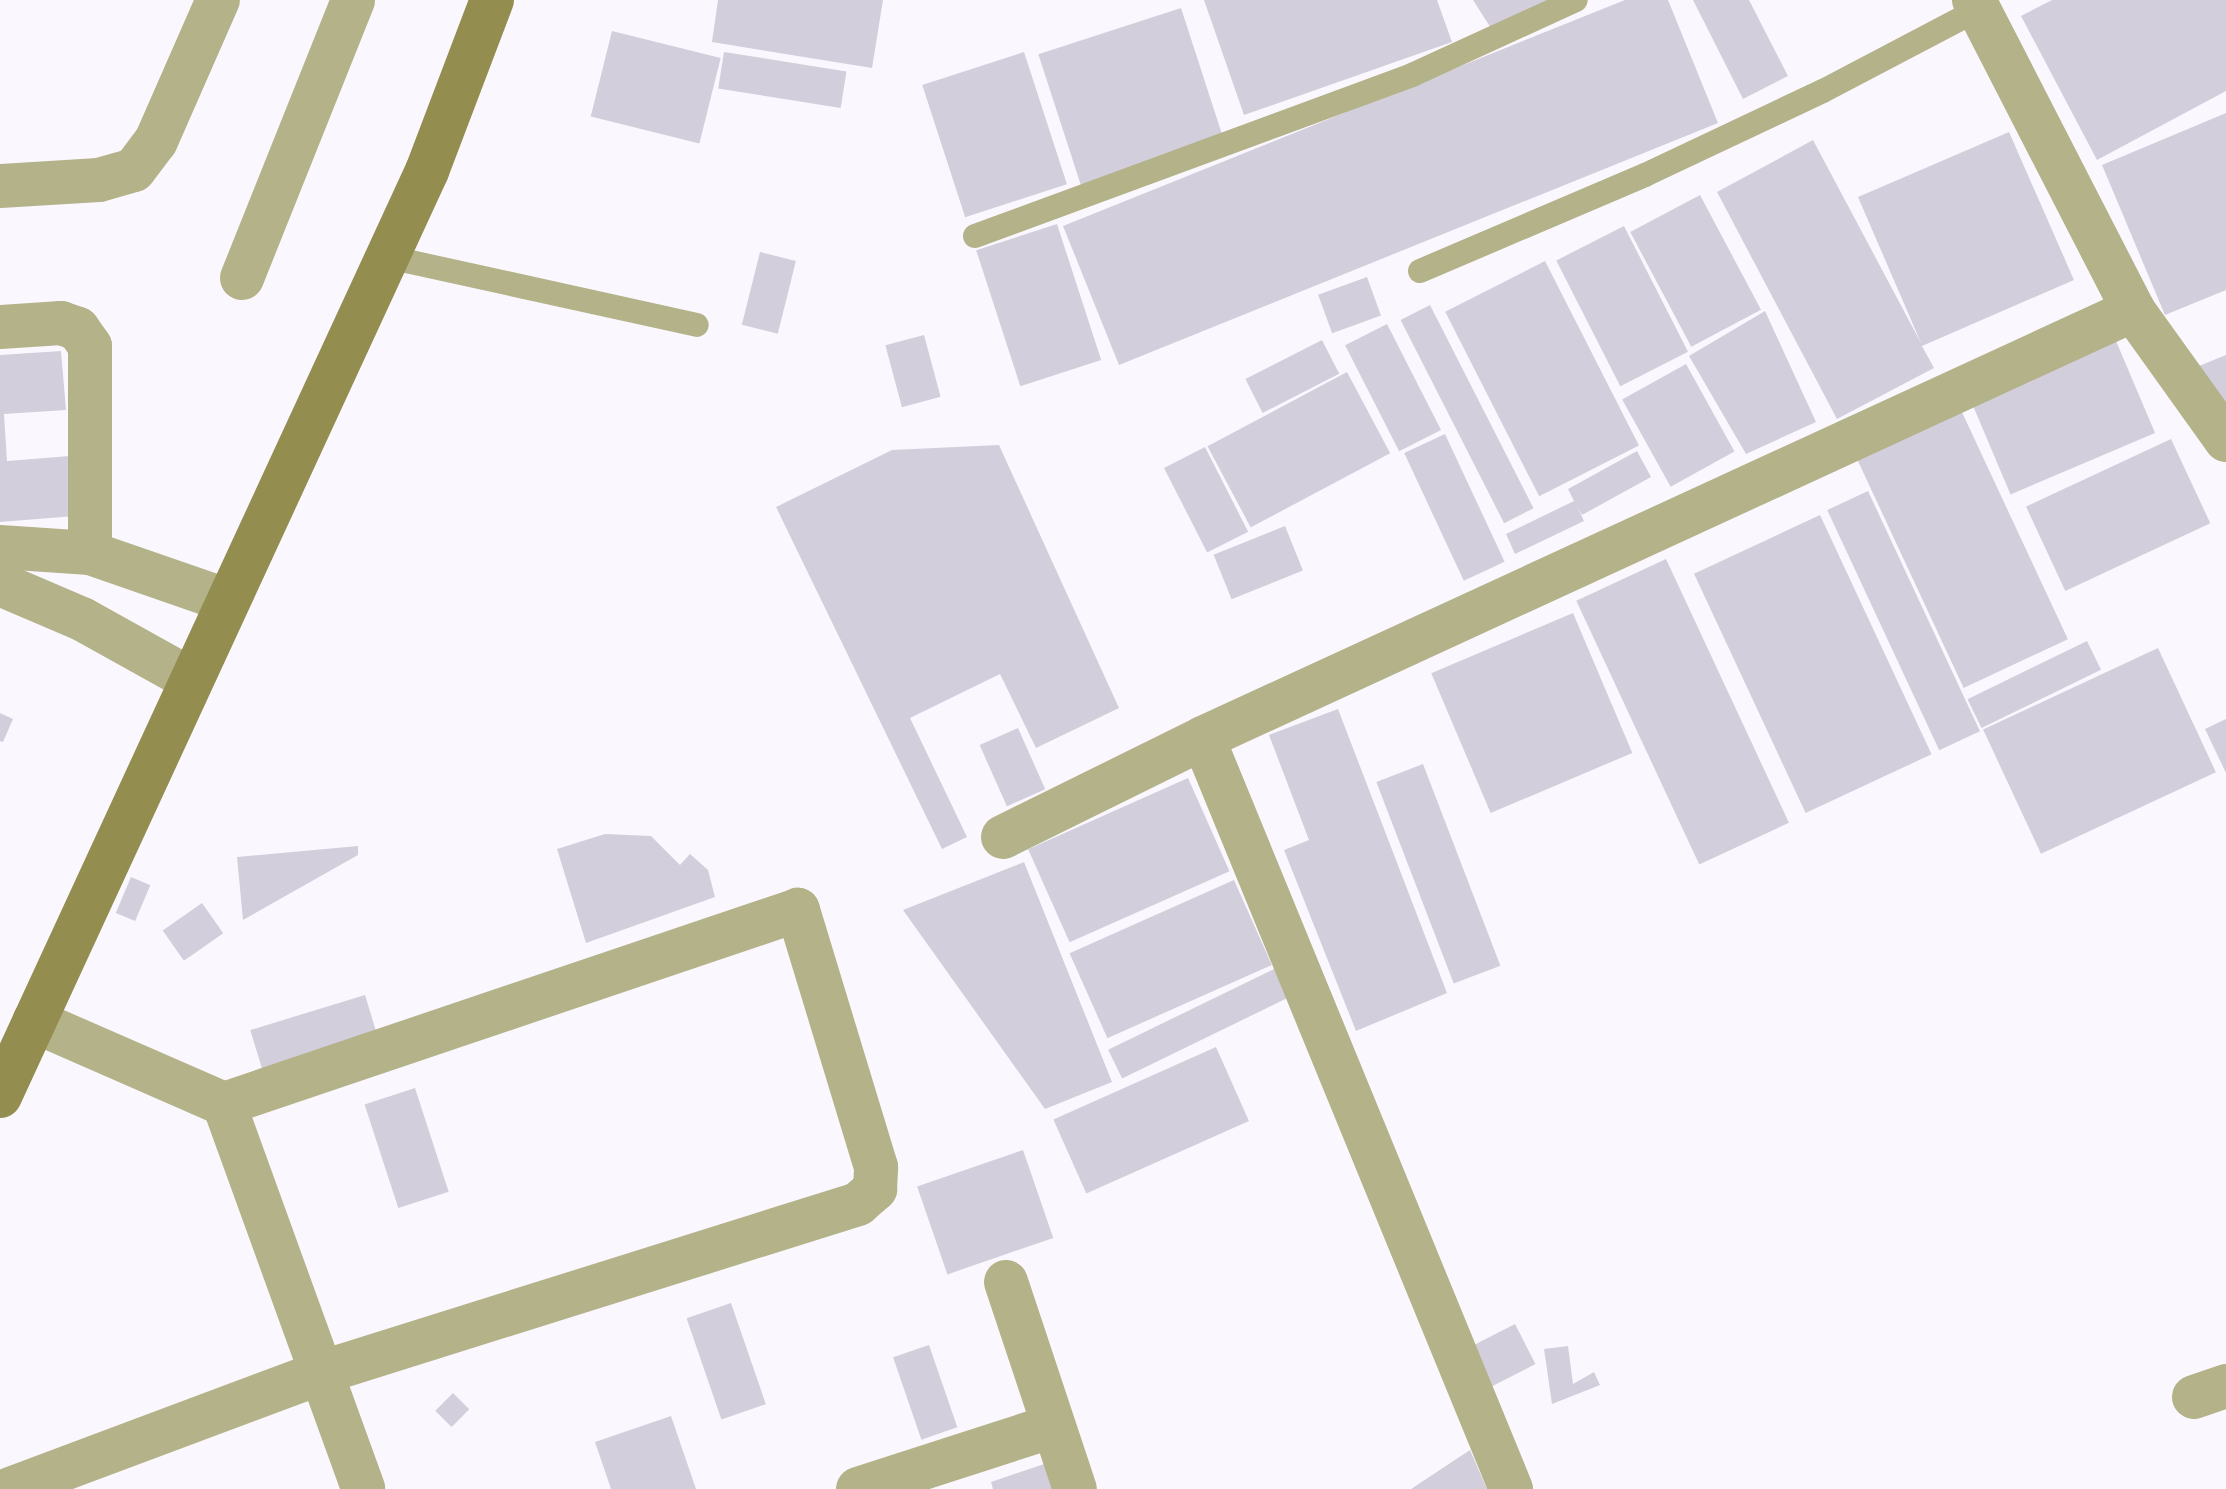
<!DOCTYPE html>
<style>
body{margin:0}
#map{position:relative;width:2226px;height:1489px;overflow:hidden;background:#faf8fe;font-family:"Golos Text",sans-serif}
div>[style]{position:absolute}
.building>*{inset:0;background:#d2cedc;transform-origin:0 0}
.lane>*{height:24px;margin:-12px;padding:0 12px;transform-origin:12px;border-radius:12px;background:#b4b289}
.street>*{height:44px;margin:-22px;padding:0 22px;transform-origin:22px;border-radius:22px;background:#b4b289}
.secondary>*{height:44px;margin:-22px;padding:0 22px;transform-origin:22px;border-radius:22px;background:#938e50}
span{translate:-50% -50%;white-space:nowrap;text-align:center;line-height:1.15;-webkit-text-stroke:7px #fff;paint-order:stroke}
</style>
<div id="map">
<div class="building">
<i style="clip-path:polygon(718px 0,883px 0,872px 68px,712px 42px)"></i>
<i style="clip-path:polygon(1204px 0,1437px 0,1452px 42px,1244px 115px)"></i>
<i style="clip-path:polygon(1473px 0,1549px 0,1494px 33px)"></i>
<i style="clip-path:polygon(1625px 0,1668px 0,1718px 123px,1119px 365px,1063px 226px)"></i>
<i style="clip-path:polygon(1693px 0,1749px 0,1788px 76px,1743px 99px)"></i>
<i style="clip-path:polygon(2052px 0,2226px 0,2226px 91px,2097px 160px,2021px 16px)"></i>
<i style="left:1181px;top:8px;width:138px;height:150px;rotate:72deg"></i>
<i style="left:612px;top:31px;width:112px;height:88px;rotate:14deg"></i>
<i style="left:724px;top:52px;width:124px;height:37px;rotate:9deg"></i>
<i style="left:1024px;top:52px;width:139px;height:107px;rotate:72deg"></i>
<i style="clip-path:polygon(2226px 113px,2226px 290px,2165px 315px,2102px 165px)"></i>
<i style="clip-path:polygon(2009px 132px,2074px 280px,1922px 346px,1934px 368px,1837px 419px,1717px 192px,1813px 140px,1921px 343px,1858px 197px)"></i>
<i style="left:1700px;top:195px;width:130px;height:79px;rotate:62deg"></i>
<i style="left:1057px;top:224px;width:143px;height:85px;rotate:72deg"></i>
<i style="left:1624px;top:226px;width:141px;height:76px;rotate:63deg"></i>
<i style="left:760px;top:252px;width:37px;height:75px;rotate:14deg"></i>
<i style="left:1545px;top:261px;width:207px;height:112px;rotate:63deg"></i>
<i style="left:1367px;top:277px;width:41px;height:52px;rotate:70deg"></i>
<i style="left:1430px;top:305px;width:228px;height:33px;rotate:63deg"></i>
<i style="clip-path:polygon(1765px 311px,1816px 422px,1746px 454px,1689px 356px)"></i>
<i style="left:1387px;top:324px;width:119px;height:47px;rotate:63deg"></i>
<i style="left:924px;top:335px;width:64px;height:40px;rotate:75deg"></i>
<i style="left:1322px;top:340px;width:38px;height:86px;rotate:63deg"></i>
<i style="left:2116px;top:341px;width:100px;height:157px;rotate:67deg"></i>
<i style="clip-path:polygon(61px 351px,66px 410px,4px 414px,7px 461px,70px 456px,75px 516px,0 522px,0 355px)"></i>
<i style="clip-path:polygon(2226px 355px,2226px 416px,2189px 370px)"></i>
<i style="left:1686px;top:364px;width:100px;height:73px;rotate:61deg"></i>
<i style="left:1347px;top:372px;width:92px;height:158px;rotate:62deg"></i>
<i style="left:1961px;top:410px;width:253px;height:115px;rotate:65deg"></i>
<i style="left:1445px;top:434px;width:141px;height:45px;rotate:65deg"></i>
<i style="left:2171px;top:439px;width:93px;height:160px;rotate:65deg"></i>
<i style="clip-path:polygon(999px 445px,1119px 708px,1036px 748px,1000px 674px,910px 718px,967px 837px,942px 849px,776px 507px,892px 450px)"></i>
<i style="left:1205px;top:447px;width:95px;height:46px;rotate:63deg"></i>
<i style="clip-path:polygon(1637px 451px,1651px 477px,1582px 515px,1577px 506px,1584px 521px,1515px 554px,1506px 534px,1574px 501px,1568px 489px)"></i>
<i style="left:1868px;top:491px;width:265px;height:45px;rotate:65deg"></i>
<i style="left:1820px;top:515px;width:264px;height:139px;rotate:65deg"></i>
<i style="left:1285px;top:526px;width:48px;height:77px;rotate:68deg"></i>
<i style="left:1666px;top:559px;width:291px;height:99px;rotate:65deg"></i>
<i style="left:1573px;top:613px;width:152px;height:154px;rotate:67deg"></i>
<i style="left:2087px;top:641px;width:32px;height:133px;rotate:64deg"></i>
<i style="left:2158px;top:648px;width:137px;height:193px;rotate:65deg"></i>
<i style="clip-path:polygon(1338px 709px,1447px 993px,1356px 1031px,1284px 850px,1309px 840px,1269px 735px)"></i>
<i style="clip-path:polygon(0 713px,13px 719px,3px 742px,0 741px)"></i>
<i style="clip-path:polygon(2226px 719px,2226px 773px,2205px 729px)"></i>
<i style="left:1018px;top:728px;width:67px;height:42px;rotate:66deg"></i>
<i style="left:1423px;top:764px;width:216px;height:50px;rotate:69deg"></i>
<i style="left:1188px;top:778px;width:102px;height:175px;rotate:66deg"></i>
<i style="clip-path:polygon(605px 834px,651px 836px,680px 865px,690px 854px,708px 870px,715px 897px,586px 943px,557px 849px)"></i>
<i style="clip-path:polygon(358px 846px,358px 855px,243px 920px,237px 857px)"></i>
<i style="clip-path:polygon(1024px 862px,1112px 1082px,1045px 1109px,903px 910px)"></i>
<i style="left:131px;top:877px;width:21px;height:39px;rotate:23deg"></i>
<i style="left:1234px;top:880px;width:93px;height:180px;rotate:66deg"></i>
<i style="left:202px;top:903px;width:37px;height:48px;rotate:55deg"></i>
<i style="left:1278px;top:967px;width:32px;height:189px;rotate:64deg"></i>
<i style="left:365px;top:995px;width:41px;height:120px;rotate:73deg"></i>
<i style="left:1216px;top:1047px;width:81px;height:178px;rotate:66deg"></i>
<i style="left:415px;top:1088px;width:109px;height:53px;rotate:72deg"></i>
<i style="left:1023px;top:1150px;width:93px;height:112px;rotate:71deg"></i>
<i style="left:731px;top:1303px;width:107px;height:47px;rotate:71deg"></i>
<i style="left:1515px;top:1324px;width:45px;height:57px;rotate:63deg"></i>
<i style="left:929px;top:1345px;width:87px;height:38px;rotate:71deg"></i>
<i style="clip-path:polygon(1568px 1346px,1573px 1384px,1594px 1372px,1600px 1385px,1552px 1404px,1544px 1349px)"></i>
<i style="left:453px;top:1393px;width:23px;height:25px;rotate:45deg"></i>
<i style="clip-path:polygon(671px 1416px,696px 1489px,611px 1489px,595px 1442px)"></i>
<i style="clip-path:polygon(1470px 1450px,1487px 1489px,1411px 1489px)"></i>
<i style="clip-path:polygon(1059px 1459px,1070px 1489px,993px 1489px,991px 1482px)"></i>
</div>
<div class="lane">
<i style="left:975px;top:236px;width:466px;rotate:-20.2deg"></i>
<i style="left:1412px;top:75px;width:180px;rotate:-24.6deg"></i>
<i style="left:388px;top:257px;width:316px;rotate:12.4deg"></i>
<i style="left:1420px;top:271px;width:245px;rotate:-23.1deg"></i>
<i style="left:1645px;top:175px;width:197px;rotate:-25.3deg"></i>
<i style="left:1823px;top:91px;width:176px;rotate:-27.7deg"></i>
</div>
<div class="street">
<i style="left:1974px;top:0;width:348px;rotate:62.8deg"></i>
<i style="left:2133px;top:310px;width:160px;rotate:54.4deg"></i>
<i style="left:0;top:186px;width:99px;rotate:-3.5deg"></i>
<i style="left:99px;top:180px;width:36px;rotate:-16deg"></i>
<i style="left:134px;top:170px;width:36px;rotate:-53deg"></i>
<i style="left:156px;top:141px;width:154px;rotate:-66.3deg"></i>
<i style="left:242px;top:278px;width:299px;rotate:-68.2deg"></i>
<i style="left:0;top:327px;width:61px;rotate:-3.8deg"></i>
<i style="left:61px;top:323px;width:18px;rotate:19deg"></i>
<i style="left:78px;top:329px;width:21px;rotate:55deg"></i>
<i style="left:90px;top:346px;width:207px;rotate:90deg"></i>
<i style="left:0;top:547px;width:90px;rotate:3.8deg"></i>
<i style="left:90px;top:553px;width:144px;rotate:19.1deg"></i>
<i style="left:0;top:584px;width:89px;rotate:23.1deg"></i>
<i style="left:82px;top:619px;width:124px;rotate:29.1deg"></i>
<i style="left:1203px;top:738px;width:812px;rotate:67.7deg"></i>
<i style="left:1003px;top:837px;width:223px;rotate:-26.3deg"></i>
<i style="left:1203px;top:738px;width:1024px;rotate:-24.71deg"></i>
<i style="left:224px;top:1104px;width:409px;rotate:70.1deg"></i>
<i style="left:1006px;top:1282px;width:218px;rotate:71.6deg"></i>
<i style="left:2194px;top:1397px;width:34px;rotate:-19deg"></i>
<i style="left:10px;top:1489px;width:334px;rotate:-20.5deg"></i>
<i style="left:323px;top:1372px;width:561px;rotate:-17.43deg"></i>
<i style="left:858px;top:1204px;width:23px;rotate:-41deg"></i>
<i style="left:875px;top:1189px;width:22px;rotate:-87deg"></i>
<i style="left:876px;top:1167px;width:269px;rotate:-106.9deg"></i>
<i style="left:798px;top:910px;width:606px;rotate:161.33deg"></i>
<i style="left:224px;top:1104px;width:207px;rotate:-156.4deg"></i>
<i style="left:858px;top:1489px;width:205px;rotate:-17.9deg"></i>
</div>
<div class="secondary">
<i style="left:0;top:1096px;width:1019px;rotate:-65.22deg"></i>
<i style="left:427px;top:171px;width:183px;rotate:-69.2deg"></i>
</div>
</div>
